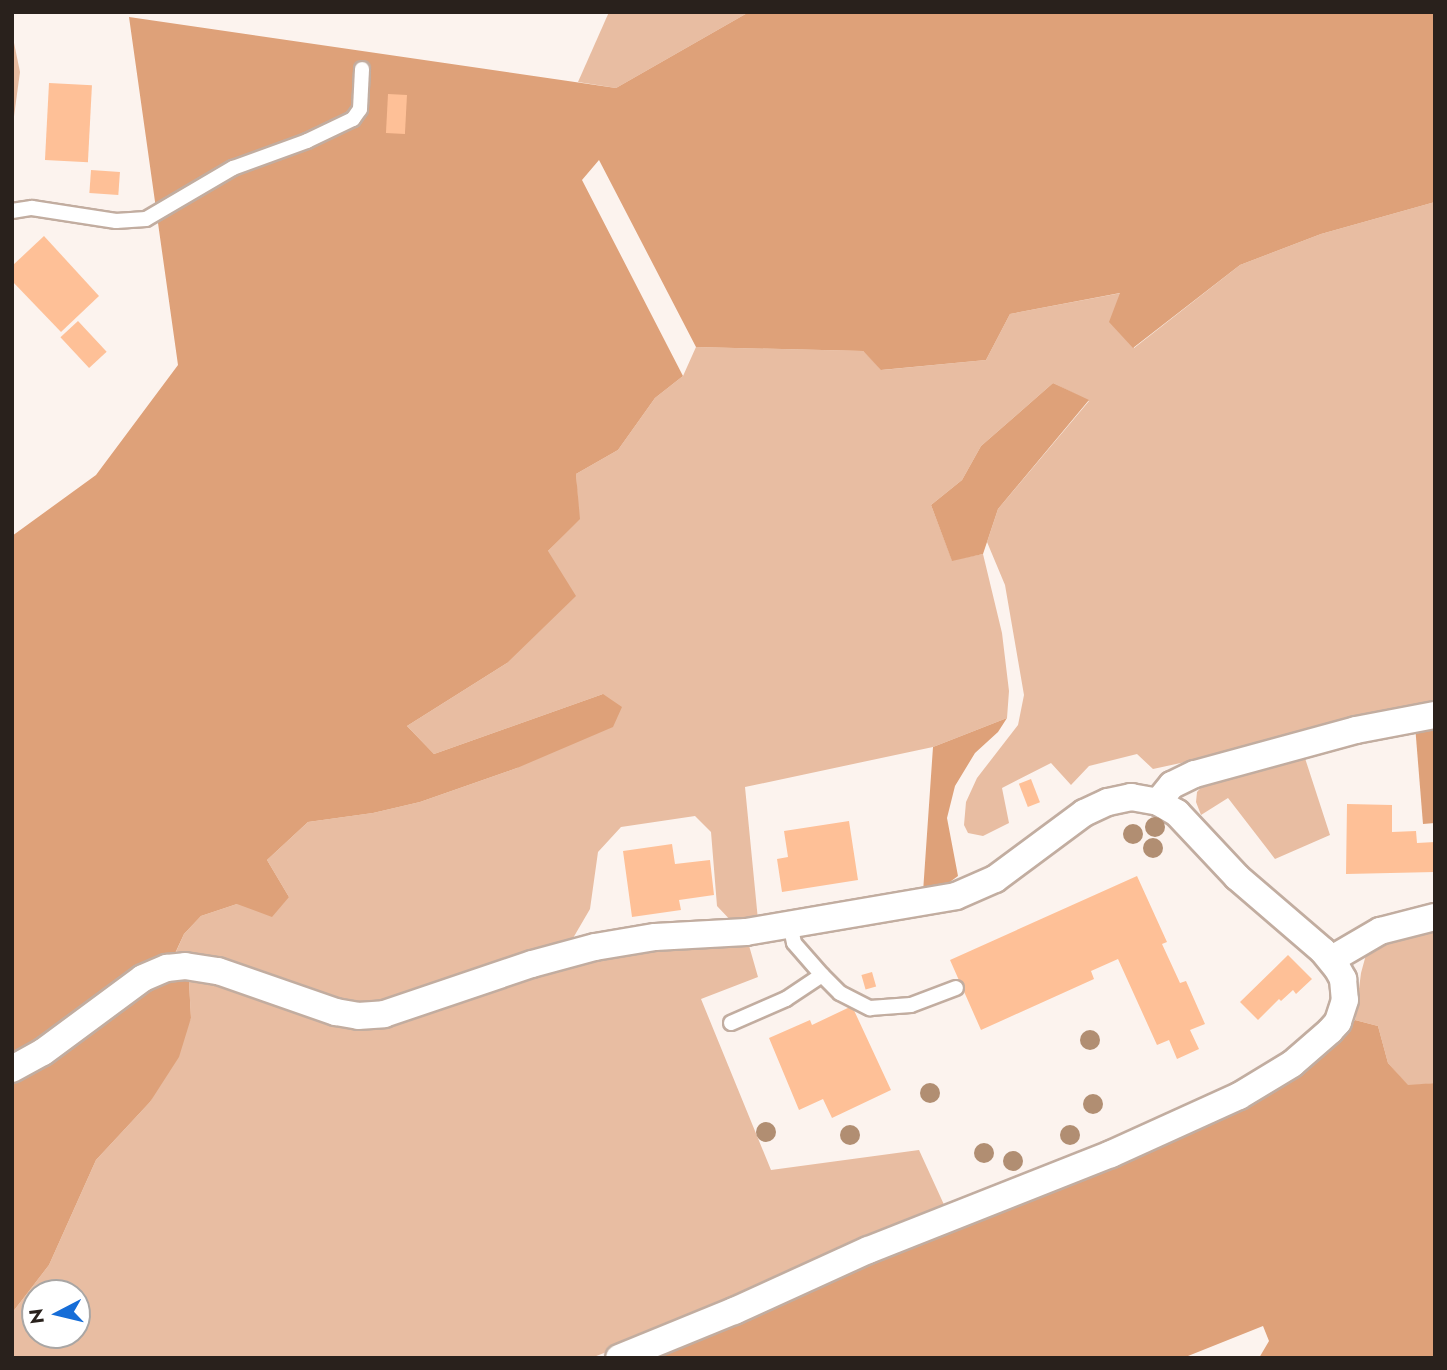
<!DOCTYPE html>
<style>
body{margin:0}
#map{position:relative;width:1447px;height:1370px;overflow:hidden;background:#fcf3ee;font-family:Jost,sans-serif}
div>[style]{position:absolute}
.green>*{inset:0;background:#e8bda2}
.forest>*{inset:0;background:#dea179}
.building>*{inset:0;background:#fec097;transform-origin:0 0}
.roads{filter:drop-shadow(2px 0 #c2ada0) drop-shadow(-2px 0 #c2ada0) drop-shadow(0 2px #c2ada0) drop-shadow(0 -2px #c2ada0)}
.lane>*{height:14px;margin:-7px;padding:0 7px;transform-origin:7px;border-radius:7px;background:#fff}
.street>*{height:26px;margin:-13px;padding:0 13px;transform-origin:13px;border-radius:13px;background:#fff}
.trees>*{width:20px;height:20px;margin:-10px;border-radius:50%;background:#b18e72}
span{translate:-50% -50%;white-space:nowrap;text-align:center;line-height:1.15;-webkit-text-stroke:5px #fff;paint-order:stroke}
.frame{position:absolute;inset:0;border:14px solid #29211c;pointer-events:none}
.north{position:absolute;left:21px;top:1279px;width:70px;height:70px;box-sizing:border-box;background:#fff;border:2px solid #a9a6a4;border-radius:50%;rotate:263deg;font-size:19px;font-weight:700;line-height:28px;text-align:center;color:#29211c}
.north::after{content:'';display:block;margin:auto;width:24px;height:32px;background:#166dd7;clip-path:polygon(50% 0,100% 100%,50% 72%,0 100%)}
</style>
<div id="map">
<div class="green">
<i style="clip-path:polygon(609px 12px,749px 12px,616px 88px,578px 82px)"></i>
<i style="clip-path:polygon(12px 33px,20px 72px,12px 131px)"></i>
<i style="clip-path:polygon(1435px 202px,1435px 708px,1153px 769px,1137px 754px,1089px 766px,1071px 785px,1051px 763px,1002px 788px,1009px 823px,983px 836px,968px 833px,964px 825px,966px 802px,977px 778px,1018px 725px,1024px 695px,1005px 585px,987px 542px,998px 509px,1089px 401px,1053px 383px,981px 446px,962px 480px,931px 505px,952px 560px,983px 554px,1002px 633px,1009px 691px,1007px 718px,933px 747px,745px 787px,758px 920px,735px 925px,717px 906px,711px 832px,695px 816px,621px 827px,598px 852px,590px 909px,569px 945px,371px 1005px,342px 1002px,197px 954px,175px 954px,184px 934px,201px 916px,237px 904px,289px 897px,267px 860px,308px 822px,373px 813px,420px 802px,517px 768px,603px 694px,434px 754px,407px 726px,507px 663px,548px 551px,579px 519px,576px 474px,618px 450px,655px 398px,683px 376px,696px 347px,863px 351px,882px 370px,986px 360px,1010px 314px,1121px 293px,1134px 348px,1240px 265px,1321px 234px)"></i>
<i style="clip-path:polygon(1303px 752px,1330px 835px,1275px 859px,1228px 798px,1201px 815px,1196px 802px,1197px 792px,1208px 780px)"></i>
<i style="clip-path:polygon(1435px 929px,1435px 1083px,1408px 1086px,1388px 1063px,1378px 1026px,1355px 1020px,1361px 973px,1367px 951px,1383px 939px)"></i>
<i style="clip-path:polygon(evenodd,748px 942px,758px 977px,701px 999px,771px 1170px,919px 1150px,946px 1209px,670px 1328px,591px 1358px,12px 1358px,12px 1313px,49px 1265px,96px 1160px,150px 1102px,191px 1018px,189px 982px,209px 981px,264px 997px,342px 1028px,361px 1031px,546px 969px,662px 947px,748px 942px,35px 1293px,77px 1293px,77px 1335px,35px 1335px,35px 1293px)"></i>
</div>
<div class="forest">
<i style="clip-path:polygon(749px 12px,1435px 12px,1435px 202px,1321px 234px,1240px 265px,1133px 348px,1109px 322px,1120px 293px,1010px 314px,986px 360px,881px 370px,863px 351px,696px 347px,599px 160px,582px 180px,683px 376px,655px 398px,618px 450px,576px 474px,580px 519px,548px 551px,576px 596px,507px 663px,407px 726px,434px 754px,603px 694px,622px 707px,613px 727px,517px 768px,420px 802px,373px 813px,308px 822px,267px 860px,289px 897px,272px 917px,237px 904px,201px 916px,184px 934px,172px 960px,189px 982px,191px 1018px,179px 1057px,150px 1102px,96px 1160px,49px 1265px,12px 1313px,12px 536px,96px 475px,178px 365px,129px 17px,616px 88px)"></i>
<i style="clip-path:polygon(1053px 383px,1089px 400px,998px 509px,983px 554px,952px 561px,931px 505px,962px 480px,981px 446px)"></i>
<i style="clip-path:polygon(1007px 718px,998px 732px,975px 753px,955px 786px,947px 818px,958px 876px,943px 887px,923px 892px,933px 747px)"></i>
<i style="clip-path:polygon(1435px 722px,1435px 823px,1423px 824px,1415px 725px)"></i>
<i style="clip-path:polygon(1355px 1020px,1378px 1026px,1388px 1063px,1408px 1085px,1435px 1083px,1435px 1358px,1259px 1358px,1269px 1341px,1263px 1326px,1183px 1358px,654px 1358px,866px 1261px,1234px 1112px,1318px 1059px)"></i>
</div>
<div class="building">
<i style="left:49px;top:83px;width:43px;height:77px;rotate:3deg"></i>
<i style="left:388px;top:94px;width:19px;height:39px;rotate:3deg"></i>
<i style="left:91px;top:170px;width:29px;height:23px;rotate:4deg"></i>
<i style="clip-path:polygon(44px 236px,99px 296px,61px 332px,12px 281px,12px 266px)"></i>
<i style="left:78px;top:321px;width:42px;height:24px;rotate:47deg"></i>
<i style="left:1031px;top:779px;width:25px;height:13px;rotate:69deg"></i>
<i style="clip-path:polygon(1347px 804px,1392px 805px,1392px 832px,1416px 831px,1417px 843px,1435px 842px,1435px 872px,1346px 874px)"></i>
<i style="clip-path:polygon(849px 821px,858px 880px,782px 892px,777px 859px,788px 857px,784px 831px)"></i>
<i style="clip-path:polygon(672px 844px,675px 864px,710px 860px,714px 895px,679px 900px,681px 910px,632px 917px,623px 851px)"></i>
<i style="clip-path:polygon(1137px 876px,1167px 942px,1162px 944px,1180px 983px,1186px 981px,1205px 1024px,1190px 1030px,1199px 1049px,1177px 1059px,1169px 1040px,1157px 1045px,1118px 959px,1091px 971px,1094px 979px,981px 1030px,950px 960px)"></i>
<i style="clip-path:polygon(1288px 955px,1312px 979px,1296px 994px,1293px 990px,1281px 1001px,1279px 999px,1258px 1020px,1240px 1002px)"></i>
<i style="left:872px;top:972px;width:15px;height:11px;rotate:74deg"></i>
<i style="clip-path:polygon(852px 1006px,891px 1090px,832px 1118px,823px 1099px,799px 1110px,769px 1038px,810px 1020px,812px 1025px)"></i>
</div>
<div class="roads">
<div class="lane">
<i style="left:12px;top:211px;width:20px;rotate:-9deg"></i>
<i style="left:32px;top:208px;width:85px;rotate:8.8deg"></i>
<i style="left:116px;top:221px;width:30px;rotate:-4deg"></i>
<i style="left:146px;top:219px;width:101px;rotate:-30.4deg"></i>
<i style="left:233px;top:168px;width:79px;rotate:-20deg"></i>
<i style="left:307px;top:141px;width:51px;rotate:-25.6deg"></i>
<i style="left:353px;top:119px;width:12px;rotate:-55deg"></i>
<i style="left:360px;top:109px;width:40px;rotate:-87.1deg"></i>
<i style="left:790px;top:924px;width:19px;rotate:78deg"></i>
<i style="left:794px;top:943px;width:43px;rotate:48.8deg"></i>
<i style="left:822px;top:975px;width:25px;rotate:45deg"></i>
<i style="left:840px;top:993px;width:34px;rotate:27deg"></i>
<i style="left:870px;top:1008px;width:41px;rotate:-4.2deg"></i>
<i style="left:911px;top:1005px;width:48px;rotate:-20.7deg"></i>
<i style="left:731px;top:1023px;width:60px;rotate:-23.6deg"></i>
<i style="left:786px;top:999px;width:43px;rotate:-33.7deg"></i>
</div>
<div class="street">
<i style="left:1158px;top:802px;width:22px;rotate:-51deg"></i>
<i style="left:1172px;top:785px;width:25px;rotate:-26deg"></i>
<i style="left:1195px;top:774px;width:167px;rotate:-15.3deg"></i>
<i style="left:1356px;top:730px;width:80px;rotate:-10.8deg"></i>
<i style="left:1332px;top:959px;width:56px;rotate:-30.3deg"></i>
<i style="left:1380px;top:931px;width:57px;rotate:-14.3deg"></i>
<i style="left:12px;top:1069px;width:35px;rotate:-29deg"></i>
<i style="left:43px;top:1052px;width:124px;rotate:-36.5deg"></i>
<i style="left:143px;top:978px;width:26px;rotate:-23deg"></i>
<i style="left:167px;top:968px;width:18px;rotate:-6deg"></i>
<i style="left:185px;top:966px;width:33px;rotate:9deg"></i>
<i style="left:218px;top:971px;width:125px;rotate:19.2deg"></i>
<i style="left:336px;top:1012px;width:22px;rotate:10deg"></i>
<i style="left:358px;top:1016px;width:26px;rotate:-4deg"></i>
<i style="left:384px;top:1014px;width:156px;rotate:-18.7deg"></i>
<i style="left:532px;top:964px;width:65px;rotate:-15.1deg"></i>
<i style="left:595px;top:947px;width:61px;rotate:-9.5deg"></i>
<i style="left:655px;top:937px;width:91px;rotate:-3.1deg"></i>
<i style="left:746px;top:932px;width:213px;rotate:-9.7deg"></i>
<i style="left:956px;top:896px;width:43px;rotate:-23.6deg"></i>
<i style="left:995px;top:879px;width:111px;rotate:-36.6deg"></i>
<i style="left:1084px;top:813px;width:26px;rotate:-25deg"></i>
<i style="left:1108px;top:802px;width:24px;rotate:-12deg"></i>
<i style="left:1131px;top:797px;width:27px;rotate:10deg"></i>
<i style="left:1158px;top:802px;width:22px;rotate:30deg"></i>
<i style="left:1177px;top:813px;width:88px;rotate:46.8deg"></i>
<i style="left:1237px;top:877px;width:113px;rotate:40.7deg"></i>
<i style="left:1323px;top:951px;width:22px;rotate:51deg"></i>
<i style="left:1337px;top:968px;width:13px;rotate:61deg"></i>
<i style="left:1343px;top:979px;width:21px;rotate:85deg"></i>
<i style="left:1345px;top:1000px;width:23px;rotate:108deg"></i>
<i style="left:1338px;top:1022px;width:12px;rotate:132deg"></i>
<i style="left:1330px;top:1031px;width:50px;rotate:139deg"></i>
<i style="left:1292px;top:1064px;width:62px;rotate:148.9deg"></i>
<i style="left:1239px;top:1096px;width:141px;rotate:155.6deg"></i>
<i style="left:1111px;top:1154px;width:261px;rotate:158.4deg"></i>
<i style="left:868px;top:1250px;width:147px;rotate:155.5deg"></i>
<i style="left:734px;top:1311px;width:124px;rotate:157.8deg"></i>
</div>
</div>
<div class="trees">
<i style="left:1155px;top:827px"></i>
<i style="left:1133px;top:834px"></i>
<i style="left:1153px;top:848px"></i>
<i style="left:1090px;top:1040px"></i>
<i style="left:930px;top:1093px"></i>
<i style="left:1093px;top:1104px"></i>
<i style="left:766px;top:1132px"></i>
<i style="left:850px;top:1135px"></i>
<i style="left:1070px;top:1135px"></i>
<i style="left:984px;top:1153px"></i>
<i style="left:1013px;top:1161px"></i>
</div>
<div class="frame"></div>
<div class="north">N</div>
</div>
